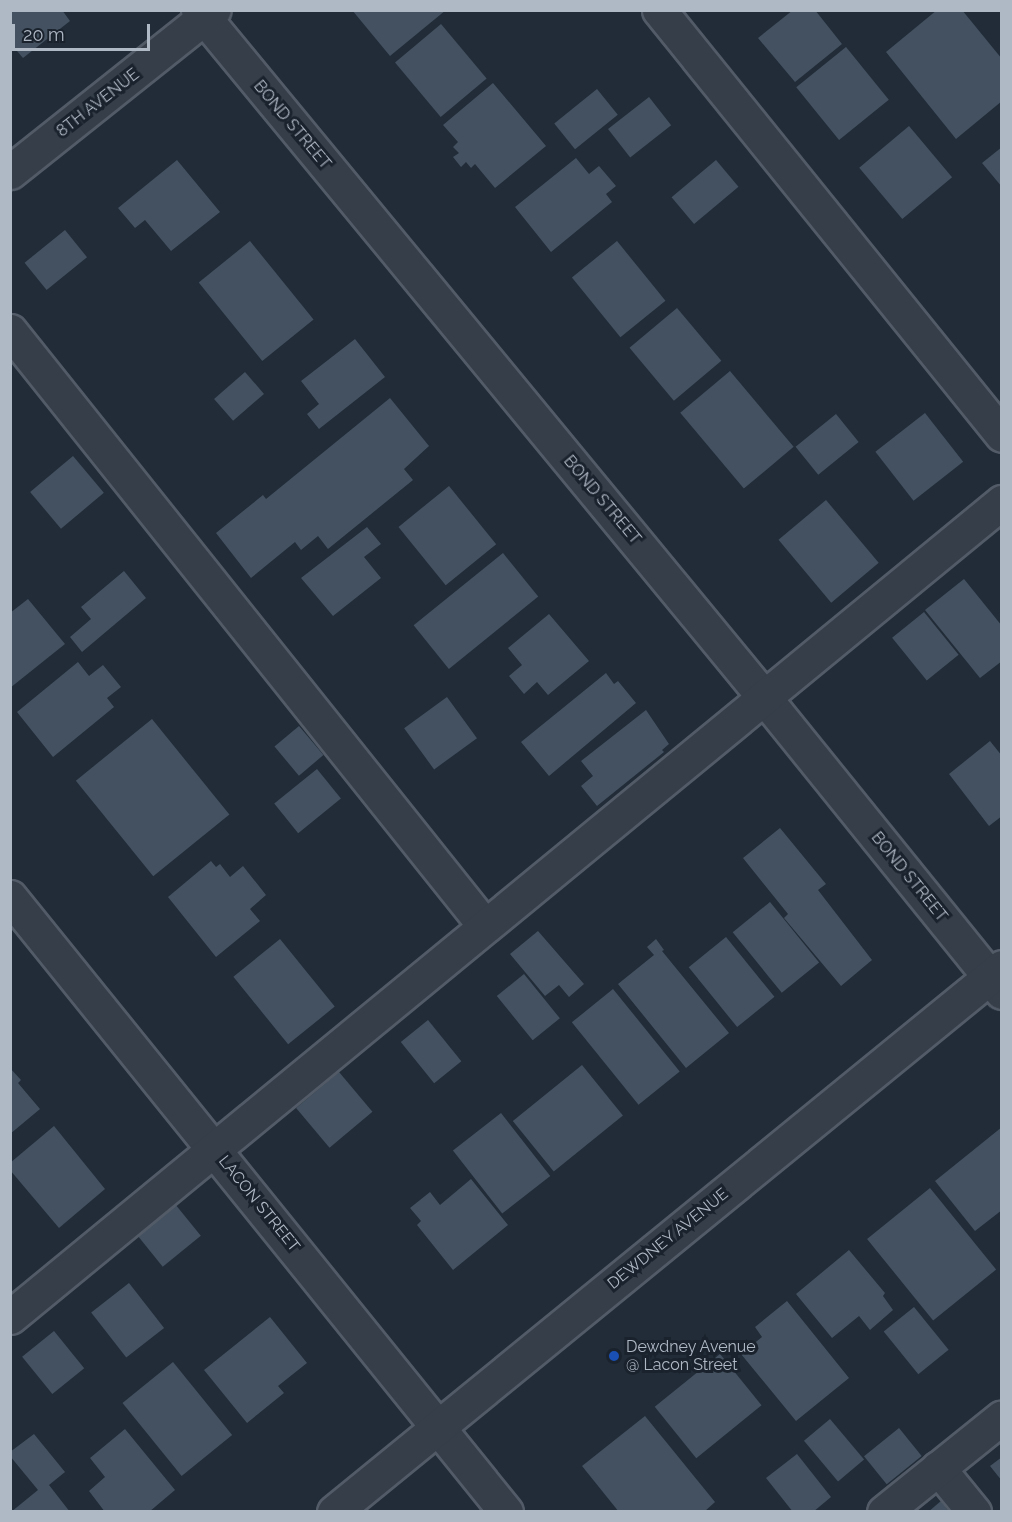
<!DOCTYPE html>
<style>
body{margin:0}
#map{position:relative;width:1012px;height:1522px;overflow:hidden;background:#212c38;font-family:Raleway,sans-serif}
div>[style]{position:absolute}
.building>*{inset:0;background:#445160;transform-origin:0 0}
.roads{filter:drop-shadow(2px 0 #525b67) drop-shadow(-2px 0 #525b67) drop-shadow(0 2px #525b67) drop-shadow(0 -2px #525b67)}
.minor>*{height:33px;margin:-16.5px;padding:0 16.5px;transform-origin:16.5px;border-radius:16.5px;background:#353e49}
.dots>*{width:16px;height:16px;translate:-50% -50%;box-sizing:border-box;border:3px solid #1a232d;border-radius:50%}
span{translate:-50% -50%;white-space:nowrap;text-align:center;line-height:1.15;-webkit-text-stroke:6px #1a232d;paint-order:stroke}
.street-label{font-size:16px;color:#afb8c5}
.poi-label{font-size:16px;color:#afb8c5}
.left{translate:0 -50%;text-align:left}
.frame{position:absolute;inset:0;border:12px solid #afb8c5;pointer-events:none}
.scale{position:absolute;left:12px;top:24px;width:138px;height:27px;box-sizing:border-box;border:3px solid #afb8c5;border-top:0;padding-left:8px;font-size:18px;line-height:21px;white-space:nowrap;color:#afb8c5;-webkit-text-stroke:4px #1a232d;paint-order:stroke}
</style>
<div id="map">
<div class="building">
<i style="clip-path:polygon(10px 10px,62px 10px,70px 21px,23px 58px,10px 43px)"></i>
<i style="clip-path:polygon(352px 10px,446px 10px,390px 56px)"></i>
<i style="clip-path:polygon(793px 10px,815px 10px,842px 44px,795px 82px,758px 38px)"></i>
<i style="clip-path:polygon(937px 10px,962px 10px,1002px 59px,1002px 101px,956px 139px,886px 52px)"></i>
<i style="left:441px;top:24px;width:71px;height:60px;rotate:50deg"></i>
<i style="left:846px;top:47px;width:68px;height:64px;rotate:51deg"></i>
<i style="clip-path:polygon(493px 83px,546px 146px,495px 188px,475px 164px,471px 168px,466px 162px,461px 167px,453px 157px,459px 153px,453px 147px,458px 142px,443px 125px)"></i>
<i style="left:597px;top:89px;width:33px;height:55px;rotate:51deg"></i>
<i style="left:649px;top:97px;width:36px;height:52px;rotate:52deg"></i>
<i style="left:909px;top:126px;width:67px;height:65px;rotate:50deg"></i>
<i style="clip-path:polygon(1002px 147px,1002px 187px,982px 163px)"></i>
<i style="clip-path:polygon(576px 158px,589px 174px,599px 166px,616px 186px,606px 194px,612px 202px,551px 252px,515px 207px)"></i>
<i style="clip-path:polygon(177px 160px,220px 212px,171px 251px,145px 220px,135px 228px,118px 208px)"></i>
<i style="left:716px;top:160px;width:35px;height:58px;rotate:50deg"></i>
<i style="left:65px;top:230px;width:35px;height:52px;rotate:51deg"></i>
<i style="left:250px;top:241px;width:101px;height:66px;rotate:51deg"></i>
<i style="left:617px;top:241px;width:77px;height:58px;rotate:51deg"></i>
<i style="left:677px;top:308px;width:69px;height:62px;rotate:50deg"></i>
<i style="clip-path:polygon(355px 339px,385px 377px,319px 429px,307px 414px,319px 404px,301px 381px)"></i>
<i style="left:730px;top:371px;width:99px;height:65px;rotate:50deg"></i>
<i style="left:245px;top:372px;width:29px;height:41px;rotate:49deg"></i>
<i style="clip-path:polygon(390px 398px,429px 446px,404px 469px,413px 480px,328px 549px,318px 536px,301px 550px,295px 542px,251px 578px,216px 533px,263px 495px,266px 499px)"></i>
<i style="left:925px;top:413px;width:62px;height:63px;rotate:52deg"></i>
<i style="left:836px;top:414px;width:36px;height:52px;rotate:51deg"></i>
<i style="left:73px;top:456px;width:48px;height:56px;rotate:50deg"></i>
<i style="left:449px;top:486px;width:75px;height:65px;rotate:51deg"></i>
<i style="left:826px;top:500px;width:82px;height:62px;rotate:50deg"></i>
<i style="clip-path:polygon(367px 527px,381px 544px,364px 557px,381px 578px,333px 616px,301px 578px)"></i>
<i style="left:503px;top:553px;width:56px;height:115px;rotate:51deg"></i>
<i style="clip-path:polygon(124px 571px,146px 598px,82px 652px,70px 637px,91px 619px,81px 607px)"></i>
<i style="clip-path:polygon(964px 579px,1002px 626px,1002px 661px,980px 678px,925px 610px)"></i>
<i style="clip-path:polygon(28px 599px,65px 644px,10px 688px,10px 613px)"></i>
<i style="left:924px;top:612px;width:55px;height:41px;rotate:51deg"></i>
<i style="clip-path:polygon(549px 614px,589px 661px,548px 695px,537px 682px,524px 694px,509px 676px,522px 665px,508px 648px)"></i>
<i style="clip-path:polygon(78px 662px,89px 676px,103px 665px,121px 687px,107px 698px,114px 707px,53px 757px,17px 712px)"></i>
<i style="clip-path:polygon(606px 673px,614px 684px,618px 681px,636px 703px,549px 776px,521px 742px)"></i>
<i style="left:447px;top:697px;width:51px;height:53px;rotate:54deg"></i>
<i style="clip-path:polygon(646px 710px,669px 744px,662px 750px,664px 752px,597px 806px,581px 786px,593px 776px,581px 761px)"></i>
<i style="left:152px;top:719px;width:123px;height:98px;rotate:51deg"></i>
<i style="left:299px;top:726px;width:38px;height:32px;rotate:50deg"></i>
<i style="clip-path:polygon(990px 741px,1002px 756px,1002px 816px,989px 826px,949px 774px)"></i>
<i style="left:317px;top:769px;width:38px;height:55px;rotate:51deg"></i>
<i style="clip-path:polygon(780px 828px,826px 884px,818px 890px,872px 960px,841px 986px,784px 918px,788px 914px,743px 858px)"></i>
<i style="clip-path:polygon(211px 861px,216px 867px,220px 864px,230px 877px,243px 866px,266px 895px,250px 909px,260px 921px,216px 957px,168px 897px)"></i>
<i style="left:770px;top:902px;width:78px;height:48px;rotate:51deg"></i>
<i style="clip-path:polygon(538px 931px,584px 984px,569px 997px,559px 985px,545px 996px,510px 954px)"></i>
<i style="left:726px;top:937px;width:77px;height:48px;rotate:51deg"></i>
<i style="left:280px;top:939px;width:87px;height:60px;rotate:51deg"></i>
<i style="clip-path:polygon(656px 939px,664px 950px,662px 951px,729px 1033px,686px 1068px,618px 984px,654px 955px,647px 947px)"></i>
<i style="left:524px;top:974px;width:57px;height:35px;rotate:51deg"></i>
<i style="left:613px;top:989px;width:106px;height:53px;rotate:51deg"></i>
<i style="left:428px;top:1020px;width:53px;height:35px;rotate:51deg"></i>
<i style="left:582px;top:1065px;width:65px;height:89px;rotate:51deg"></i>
<i style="clip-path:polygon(10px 1068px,21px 1080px,18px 1083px,40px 1109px,10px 1134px)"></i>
<i style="left:339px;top:1072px;width:52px;height:56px;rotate:50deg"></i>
<i style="left:501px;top:1113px;width:80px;height:61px;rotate:52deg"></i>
<i style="clip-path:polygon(54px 1126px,105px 1189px,59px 1228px,10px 1170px,10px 1163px)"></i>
<i style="clip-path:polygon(1002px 1127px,1002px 1210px,975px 1231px,935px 1181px)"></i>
<i style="clip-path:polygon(471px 1179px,508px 1225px,453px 1270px,417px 1225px,421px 1221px,410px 1208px,430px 1192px,440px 1205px)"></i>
<i style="left:930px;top:1188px;width:105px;height:81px;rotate:51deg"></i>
<i style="left:175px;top:1204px;width:41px;height:49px;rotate:51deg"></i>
<i style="clip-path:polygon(849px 1250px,885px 1293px,883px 1296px,893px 1310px,870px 1330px,859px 1316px,832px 1338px,796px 1294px)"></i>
<i style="left:129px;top:1283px;width:57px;height:48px;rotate:52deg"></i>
<i style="clip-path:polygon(787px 1301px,849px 1378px,796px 1421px,741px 1354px,762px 1337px,755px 1327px)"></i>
<i style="left:914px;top:1307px;width:55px;height:39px;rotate:51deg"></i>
<i style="clip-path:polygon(270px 1317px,307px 1363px,278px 1386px,284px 1393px,247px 1423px,204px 1370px)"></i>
<i style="left:54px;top:1331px;width:48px;height:41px;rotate:51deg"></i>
<i style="left:720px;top:1354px;width:66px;height:84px;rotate:51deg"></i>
<i style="left:173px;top:1362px;width:94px;height:65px;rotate:51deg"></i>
<i style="clip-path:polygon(645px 1416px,715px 1502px,704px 1512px,619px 1512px,582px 1466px)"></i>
<i style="left:830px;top:1419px;width:53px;height:34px;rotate:50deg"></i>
<i style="left:899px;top:1428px;width:36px;height:45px;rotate:51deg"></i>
<i style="clip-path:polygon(125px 1429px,175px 1490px,149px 1512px,105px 1512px,89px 1491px,105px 1477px,90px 1458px)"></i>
<i style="clip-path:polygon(34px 1434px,65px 1472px,49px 1485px,70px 1512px,11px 1512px,38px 1490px,10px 1456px,10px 1452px)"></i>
<i style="clip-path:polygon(797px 1454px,831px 1497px,813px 1512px,793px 1512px,766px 1478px)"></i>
<i style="clip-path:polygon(1002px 1457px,1002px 1481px,990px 1466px)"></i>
<i style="clip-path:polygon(941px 1501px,949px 1512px,928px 1512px)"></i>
</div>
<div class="roads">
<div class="minor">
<i style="left:198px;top:10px;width:889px;rotate:50.52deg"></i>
<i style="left:763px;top:696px;width:380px;rotate:51.1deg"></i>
<i style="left:659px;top:10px;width:546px;rotate:51.09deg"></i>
<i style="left:10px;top:172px;width:260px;rotate:-38.5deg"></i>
<i style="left:10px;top:331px;width:760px;rotate:51.41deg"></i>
<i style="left:10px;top:897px;width:790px;rotate:51.11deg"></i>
<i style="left:10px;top:1317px;width:1284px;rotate:-39.41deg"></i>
<i style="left:938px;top:1468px;width:57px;rotate:50.7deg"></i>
<i style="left:334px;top:1512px;width:862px;rotate:-39.21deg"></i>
<i style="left:884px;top:1512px;width:151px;rotate:-38.8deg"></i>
</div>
</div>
<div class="dots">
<i style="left:614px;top:1356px;background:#1a4fb4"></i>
</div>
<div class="street-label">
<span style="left:98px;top:103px;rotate:-38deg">8TH AVENUE</span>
<span style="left:292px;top:125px;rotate:50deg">BOND STREET</span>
<span style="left:602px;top:500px;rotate:50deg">BOND STREET</span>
<span style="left:909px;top:877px;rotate:51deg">BOND STREET</span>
<span style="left:259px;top:1204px;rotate:51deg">LACON STREET</span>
<span style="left:668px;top:1239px;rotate:-39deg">DEWDNEY AVENUE</span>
</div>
<div class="poi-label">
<span class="left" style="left:626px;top:1356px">Dewdney Avenue<br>@ Lacon Street</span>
</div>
<div class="frame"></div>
<div class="scale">20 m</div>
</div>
